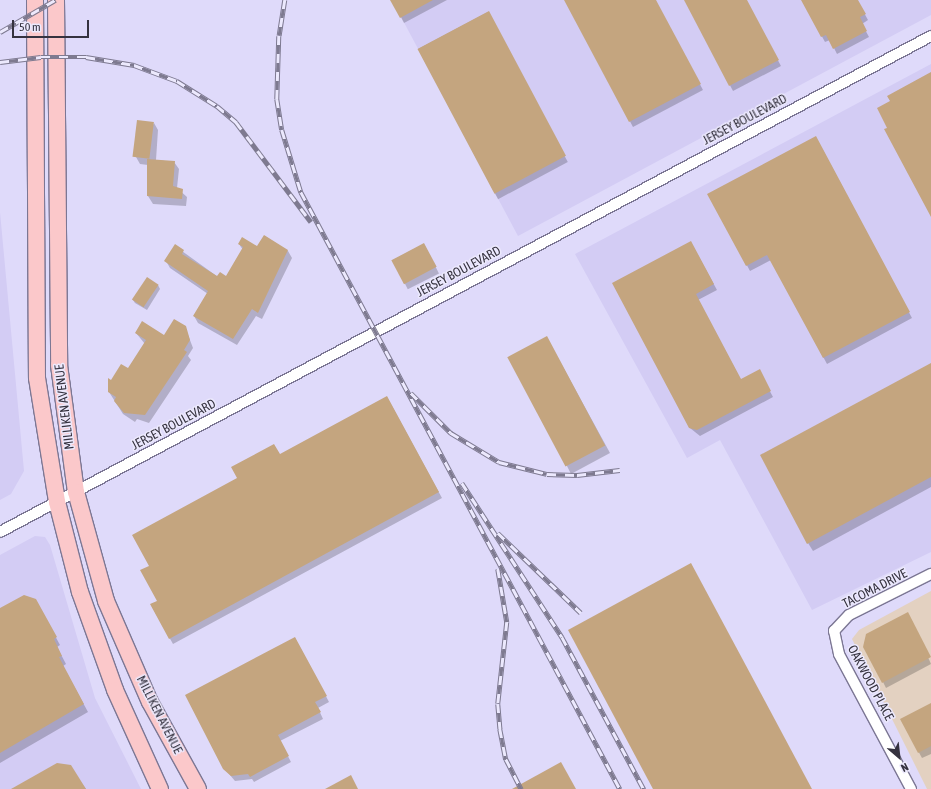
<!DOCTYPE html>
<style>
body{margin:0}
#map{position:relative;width:931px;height:789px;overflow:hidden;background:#dfdafa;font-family:"Asap Condensed",sans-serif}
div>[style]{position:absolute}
.commercial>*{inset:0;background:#e3d1c1}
.built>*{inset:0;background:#d3ccf4}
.shadow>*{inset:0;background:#0003;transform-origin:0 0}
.building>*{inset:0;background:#c4a57f;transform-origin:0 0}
.roads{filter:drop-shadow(1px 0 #7c7794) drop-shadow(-1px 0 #7c7794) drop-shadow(0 1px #7c7794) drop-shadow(0 -1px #7c7794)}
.minor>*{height:10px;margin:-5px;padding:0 5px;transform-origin:5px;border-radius:5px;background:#fff}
.primary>*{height:16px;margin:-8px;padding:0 8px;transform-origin:8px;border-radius:8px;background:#fbc8ca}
.rail>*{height:4.5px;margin-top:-2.25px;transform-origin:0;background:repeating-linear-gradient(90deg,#ece9fd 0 9px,#7e7a90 0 18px);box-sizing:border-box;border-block:1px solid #7e7a90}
span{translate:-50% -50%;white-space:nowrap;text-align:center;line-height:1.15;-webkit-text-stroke:3px #ece9fd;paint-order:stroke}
.street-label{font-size:13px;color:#35323f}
.north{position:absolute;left:879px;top:737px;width:40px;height:40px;-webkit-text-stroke:3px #ece9fd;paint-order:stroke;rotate:152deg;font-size:11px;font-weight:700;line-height:16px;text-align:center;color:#35323f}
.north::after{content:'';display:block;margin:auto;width:14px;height:18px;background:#35323f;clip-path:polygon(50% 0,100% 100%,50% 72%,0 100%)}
.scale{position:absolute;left:12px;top:20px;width:77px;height:18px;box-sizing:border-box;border:2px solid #35323f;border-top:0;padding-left:5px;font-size:12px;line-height:14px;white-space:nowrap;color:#35323f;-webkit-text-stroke:3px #ece9fd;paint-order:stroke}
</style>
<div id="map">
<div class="commercial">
<i style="clip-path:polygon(931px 591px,931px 789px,927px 789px,852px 639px,859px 630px)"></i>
</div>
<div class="built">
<i style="clip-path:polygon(392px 0,931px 0,931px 15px,518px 236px)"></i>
<i style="clip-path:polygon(931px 64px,931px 552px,812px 610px,720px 440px,687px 458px,575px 254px)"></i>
<i style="clip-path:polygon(0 212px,24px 471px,11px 494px,0 500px)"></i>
<i style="clip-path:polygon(35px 536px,45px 537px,50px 545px,95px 698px,141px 789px,0 789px,0 555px)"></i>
</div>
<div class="shadow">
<i style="clip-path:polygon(392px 0,447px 0,404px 23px)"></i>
<i style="clip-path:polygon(565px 0,655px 0,703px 90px,633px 127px)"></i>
<i style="clip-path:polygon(685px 0,746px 0,781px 66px,733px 91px)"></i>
<i style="clip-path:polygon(802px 0,857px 0,868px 20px,862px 24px,869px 37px,837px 54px,830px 40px,825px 42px)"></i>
<i style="left:488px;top:12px;width:170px;height:79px;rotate:62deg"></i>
<i style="clip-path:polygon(154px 123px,158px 130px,156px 160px,174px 162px,179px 169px,177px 188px,187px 197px,186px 206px,153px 204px,148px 196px,148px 165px,140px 164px,136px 157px)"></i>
<i style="clip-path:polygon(819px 143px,912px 318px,827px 364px,771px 260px,750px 271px,709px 195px)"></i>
<i style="clip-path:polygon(265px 236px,288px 251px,292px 258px,262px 319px,256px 316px,237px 345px,198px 323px,194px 316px,208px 294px,170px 268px,166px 261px,175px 246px,218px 277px,226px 277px,243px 250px,239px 244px,258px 248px)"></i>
<i style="left:424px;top:244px;width:33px;height:35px;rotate:63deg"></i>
<i style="clip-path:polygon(694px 248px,717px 290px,698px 300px,741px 380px,759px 371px,773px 397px,700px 436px,690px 428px)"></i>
<i style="clip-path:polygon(158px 285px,160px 289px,147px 310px,135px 303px,133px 300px)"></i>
<i style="clip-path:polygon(142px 323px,164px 336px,185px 327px,193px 348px,188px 356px,191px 360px,149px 423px,137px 419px,135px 422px,123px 414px,109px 392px,111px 381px,129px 369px,145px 344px,136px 333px)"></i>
<i style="clip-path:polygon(551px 345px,610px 453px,571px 474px,567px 466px)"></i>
<i style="clip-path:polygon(931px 364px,931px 487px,813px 551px,808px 543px)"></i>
<i style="clip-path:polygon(387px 397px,442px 498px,173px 644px,151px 605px,158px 601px,280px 455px)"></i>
<i style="clip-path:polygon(40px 608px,60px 645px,57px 647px,66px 664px,63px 666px,88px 712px,0 763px,0 609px)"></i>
<i style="clip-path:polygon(911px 619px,931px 664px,886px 688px,883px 682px)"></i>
<i style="clip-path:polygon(295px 638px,329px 702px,318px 708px,323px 719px,280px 741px,291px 762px,254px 782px,252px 779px,235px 781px,224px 768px)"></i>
<i style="clip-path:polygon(931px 704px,931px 754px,922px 758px,901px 720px)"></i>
<i style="clip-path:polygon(68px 765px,86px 789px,12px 789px)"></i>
</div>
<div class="building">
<i style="clip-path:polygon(390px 0,433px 0,400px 18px)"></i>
<i style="clip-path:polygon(564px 0,656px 0,701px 84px,629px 122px)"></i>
<i style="clip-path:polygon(684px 0,747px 0,779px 60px,729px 86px)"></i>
<i style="clip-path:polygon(801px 0,858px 0,866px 14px,860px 17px,867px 31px,833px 49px,826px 35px,821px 37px)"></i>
<i style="left:489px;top:11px;width:164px;height:81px;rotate:62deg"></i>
<i style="clip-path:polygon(931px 72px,931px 217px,884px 129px,887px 128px,877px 108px,890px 101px,887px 96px)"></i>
<i style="left:137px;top:120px;width:17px;height:37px;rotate:7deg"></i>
<i style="clip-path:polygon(816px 136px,910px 312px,823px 358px,767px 255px,746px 266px,707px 194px)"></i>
<i style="clip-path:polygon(147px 159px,175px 161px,173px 186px,183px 189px,182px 199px,147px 196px)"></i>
<i style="clip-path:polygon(264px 235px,288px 250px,258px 313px,252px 309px,233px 339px,193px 316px,208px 291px,164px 261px,175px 244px,184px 250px,182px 254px,217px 276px,220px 272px,226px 276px,243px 247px,238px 244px,242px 237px,257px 246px)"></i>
<i style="clip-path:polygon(691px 241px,714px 284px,696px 294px,741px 379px,760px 369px,771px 391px,697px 430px,689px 428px,612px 283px)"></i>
<i style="left:424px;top:243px;width:27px;height:37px;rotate:62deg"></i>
<i style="left:147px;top:277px;width:14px;height:27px;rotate:34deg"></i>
<i style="clip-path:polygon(174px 319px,186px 326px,190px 340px,184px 350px,187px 352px,145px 415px,124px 413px,114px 401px,116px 397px,108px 392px,108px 378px,111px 380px,121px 364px,128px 368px,146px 340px,135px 333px,142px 321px,164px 335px)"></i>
<i style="left:547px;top:336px;width:124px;height:45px;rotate:62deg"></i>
<i style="clip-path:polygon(931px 363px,931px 477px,807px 544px,760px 455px)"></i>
<i style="clip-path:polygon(387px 396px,439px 492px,169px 639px,150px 604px,157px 601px,140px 570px,149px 566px,132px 535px,237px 478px,231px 467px,274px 444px,280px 454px)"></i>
<i style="clip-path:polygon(691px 563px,812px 789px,653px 789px,568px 630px)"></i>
<i style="clip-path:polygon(24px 595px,36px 599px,57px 637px,54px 639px,62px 656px,59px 657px,84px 704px,0 753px,0 608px)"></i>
<i style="clip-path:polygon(908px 612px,931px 657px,882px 683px,863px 647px,866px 634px)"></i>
<i style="clip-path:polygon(295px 637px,327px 696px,315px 702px,321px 712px,278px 735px,289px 756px,250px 777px,248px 774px,231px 776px,223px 769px,185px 695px)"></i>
<i style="clip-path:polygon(931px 703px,931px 746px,918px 753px,900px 719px)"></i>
<i style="clip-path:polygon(561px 762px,576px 789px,512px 789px)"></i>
<i style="clip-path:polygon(57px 763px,71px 765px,86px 789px,11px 789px)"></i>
<i style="clip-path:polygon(351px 775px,358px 789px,325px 789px)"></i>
</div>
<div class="roads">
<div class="minor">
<i style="left:0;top:532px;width:1055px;rotate:-28.05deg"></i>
<i style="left:911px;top:789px;width:153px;rotate:-118.1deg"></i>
<i style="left:839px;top:654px;width:24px;rotate:-102deg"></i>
<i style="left:834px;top:631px;width:22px;rotate:-47deg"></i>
<i style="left:849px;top:615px;width:92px;rotate:-26.6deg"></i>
</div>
<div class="primary">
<i style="left:35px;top:0;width:378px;rotate:89.7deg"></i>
<i style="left:37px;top:378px;width:126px;rotate:80.8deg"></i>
<i style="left:57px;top:502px;width:93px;rotate:75.7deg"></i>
<i style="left:80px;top:592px;width:104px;rotate:70.3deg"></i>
<i style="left:115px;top:690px;width:109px;rotate:65.6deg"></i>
<i style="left:56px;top:0;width:365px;rotate:89.5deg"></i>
<i style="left:59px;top:365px;width:128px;rotate:82.4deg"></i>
<i style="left:76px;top:492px;width:113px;rotate:74.6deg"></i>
<i style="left:106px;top:601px;width:110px;rotate:66.5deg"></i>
<i style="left:150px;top:702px;width:99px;rotate:61.1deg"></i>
</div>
</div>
<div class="rail">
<i style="left:285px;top:0;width:36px;rotate:99deg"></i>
<i style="left:279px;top:36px;width:63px;rotate:91.8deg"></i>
<i style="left:277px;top:99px;width:31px;rotate:81deg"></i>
<i style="left:282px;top:130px;width:65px;rotate:73deg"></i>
<i style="left:301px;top:192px;width:677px;rotate:61.88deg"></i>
<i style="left:0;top:32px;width:64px;rotate:-30.2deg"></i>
<i style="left:0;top:62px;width:41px;rotate:-7deg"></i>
<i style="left:41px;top:57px;width:45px"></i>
<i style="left:86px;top:57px;width:49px;rotate:9.5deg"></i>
<i style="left:134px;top:65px;width:46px;rotate:20.4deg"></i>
<i style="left:177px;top:81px;width:47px;rotate:32deg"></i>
<i style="left:217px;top:106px;width:25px;rotate:40deg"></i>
<i style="left:236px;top:122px;width:125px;rotate:53.1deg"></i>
<i style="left:411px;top:393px;width:57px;rotate:45deg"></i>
<i style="left:451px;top:433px;width:56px;rotate:31.1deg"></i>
<i style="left:499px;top:462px;width:49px;rotate:14deg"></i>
<i style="left:547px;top:474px;width:30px;rotate:2deg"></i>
<i style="left:577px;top:475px;width:43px;rotate:-6.6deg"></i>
<i style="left:462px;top:483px;width:184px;rotate:57deg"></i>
<i style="left:562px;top:637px;width:173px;rotate:61.7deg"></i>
<i style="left:498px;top:533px;width:115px;rotate:43.9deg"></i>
<i style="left:498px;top:569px;width:54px;rotate:80.4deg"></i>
<i style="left:507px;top:622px;width:82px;rotate:96.3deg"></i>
<i style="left:498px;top:704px;width:25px;rotate:85deg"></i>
<i style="left:500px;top:729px;width:31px;rotate:79deg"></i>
<i style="left:506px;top:759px;width:34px;rotate:63deg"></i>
</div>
<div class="street-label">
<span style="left:745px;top:120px;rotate:-28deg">JERSEY BOULEVARD</span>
<span style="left:459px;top:272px;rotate:-28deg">JERSEY BOULEVARD</span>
<span style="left:65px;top:407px;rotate:-97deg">MILLIKEN AVENUE</span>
<span style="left:174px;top:425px;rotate:-28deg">JERSEY BOULEVARD</span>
<span style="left:875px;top:589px;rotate:-27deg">TACOMA DRIVE</span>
<span style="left:870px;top:683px;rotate:62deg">OAKWOOD PLACE</span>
<span style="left:159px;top:715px;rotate:63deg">MILLIKEN AVENUE</span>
</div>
<div class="north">N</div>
<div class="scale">50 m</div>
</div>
